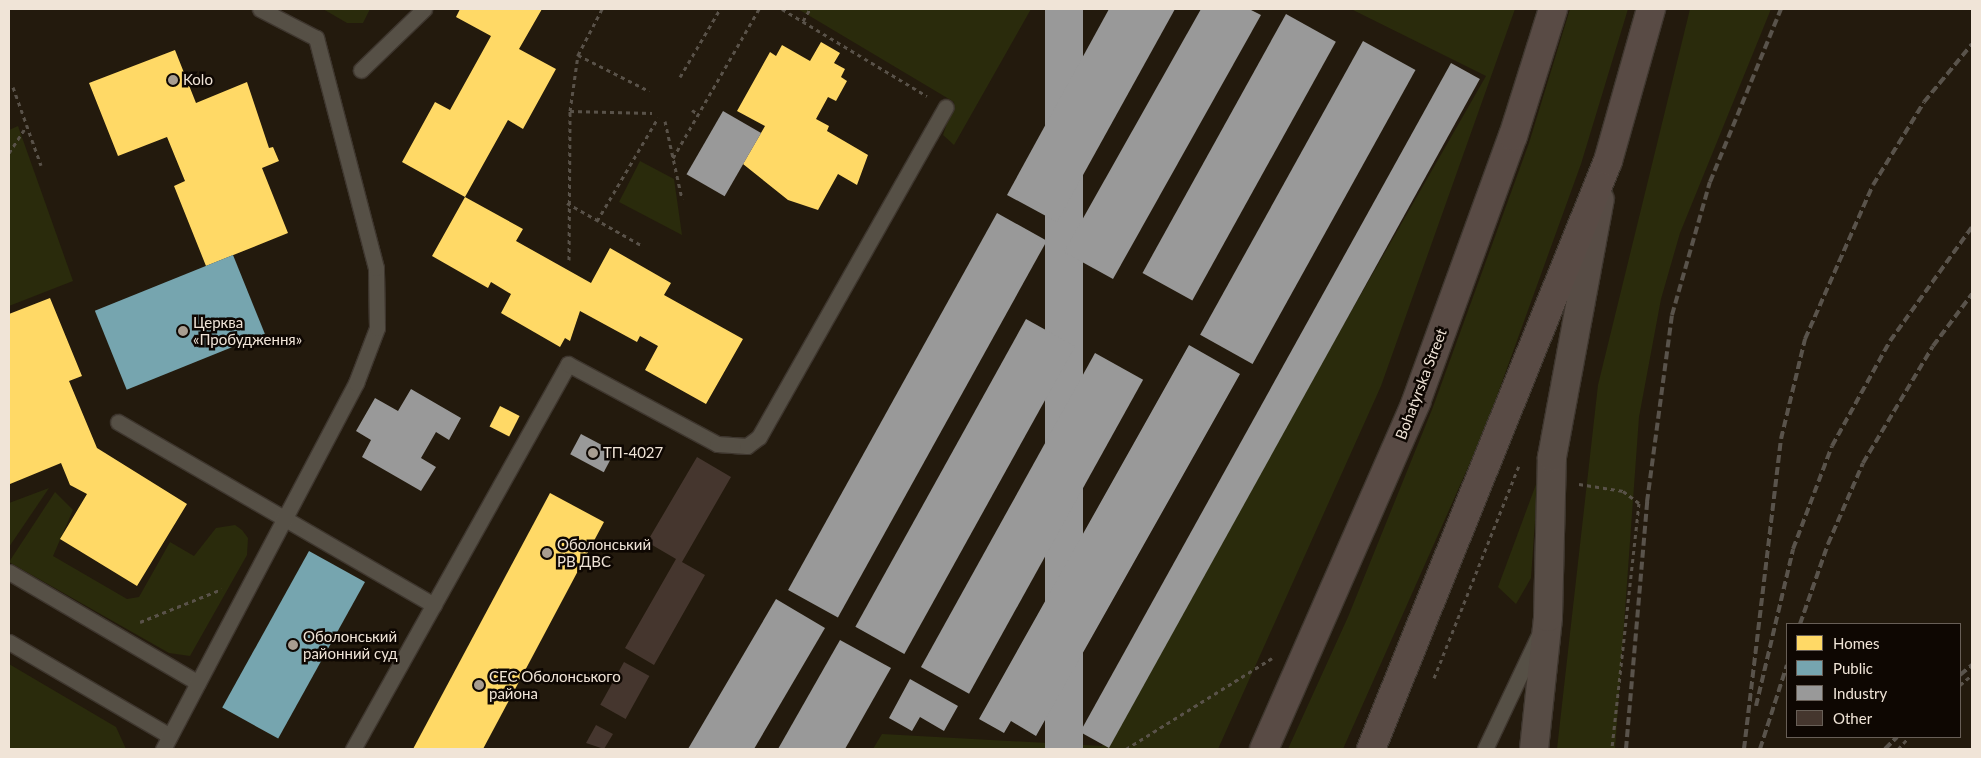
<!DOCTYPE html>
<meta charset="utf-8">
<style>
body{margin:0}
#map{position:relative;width:1981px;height:758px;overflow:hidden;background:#231a0d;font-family:Lato,sans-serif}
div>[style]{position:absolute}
.green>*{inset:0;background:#2a2b0c}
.homes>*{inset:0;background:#ffd966;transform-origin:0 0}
.public>*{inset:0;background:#76a5af;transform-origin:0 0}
.industry>*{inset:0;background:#999;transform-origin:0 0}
.building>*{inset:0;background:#45362e;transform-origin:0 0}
.path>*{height:3px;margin-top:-1.5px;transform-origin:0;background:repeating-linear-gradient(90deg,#595249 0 4px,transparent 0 8px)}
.roads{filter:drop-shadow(1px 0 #3e362e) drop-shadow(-1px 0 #3e362e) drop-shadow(0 1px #3e362e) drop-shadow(0 -1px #3e362e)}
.lane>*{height:15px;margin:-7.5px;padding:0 7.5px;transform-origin:7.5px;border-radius:7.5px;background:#565046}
.secondary>*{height:28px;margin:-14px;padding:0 14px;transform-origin:14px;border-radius:14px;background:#574c45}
.primary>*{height:28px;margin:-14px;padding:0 14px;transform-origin:14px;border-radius:14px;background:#594b45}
.rail>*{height:4px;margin-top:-2px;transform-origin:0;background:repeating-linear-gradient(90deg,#59534b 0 8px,transparent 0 12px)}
.dots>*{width:14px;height:14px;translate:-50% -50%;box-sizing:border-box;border:2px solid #0e0702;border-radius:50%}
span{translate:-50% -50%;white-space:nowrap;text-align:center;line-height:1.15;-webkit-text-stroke:5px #0e0702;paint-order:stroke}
.poi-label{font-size:15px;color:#f0e4d7}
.left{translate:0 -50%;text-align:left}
.street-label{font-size:15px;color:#f0e4d7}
.frame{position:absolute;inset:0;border:10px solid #f0e4d7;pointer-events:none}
.legend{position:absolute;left:1786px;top:623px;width:175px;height:115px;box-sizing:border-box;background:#0e0702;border:1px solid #685f57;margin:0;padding:6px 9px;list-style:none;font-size:15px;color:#f0e4d7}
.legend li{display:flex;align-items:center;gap:10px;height:25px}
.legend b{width:25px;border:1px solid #685f57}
</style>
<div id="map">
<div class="green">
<i style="clip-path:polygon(323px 9px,370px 9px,363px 23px,347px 23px)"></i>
<i style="clip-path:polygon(798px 9px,1031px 9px,954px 145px,943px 135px,954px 102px)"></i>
<i style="clip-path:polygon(1351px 9px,1515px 9px,1381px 386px,1218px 749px,873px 749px,882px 734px,1102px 746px,1486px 76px)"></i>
<i style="clip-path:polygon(1570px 9px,1628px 9px,1581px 164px,1485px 429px,1343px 749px,1288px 749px,1348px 617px,1433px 407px,1529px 143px)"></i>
<i style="clip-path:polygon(1690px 9px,1771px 9px,1680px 233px,1661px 299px,1639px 417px,1615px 749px,1557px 749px,1598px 385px)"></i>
<i style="clip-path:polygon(18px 126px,73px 281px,9px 306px,9px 130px)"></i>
<i style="clip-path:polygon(640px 161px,674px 179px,682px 235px,619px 202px)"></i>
<i style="clip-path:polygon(1538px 479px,1531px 578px,1516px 604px,1498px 587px)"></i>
<i style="clip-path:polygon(49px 488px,9px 547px,9px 503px)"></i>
<i style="clip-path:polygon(55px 492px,73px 510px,53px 556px,127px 599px,139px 597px,170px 542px,194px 556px,216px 528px,235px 525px,242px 530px,248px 538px,247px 555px,190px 656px,169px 653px,9px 562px)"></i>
<i style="clip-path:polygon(9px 664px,116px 727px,126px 749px,9px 749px)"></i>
</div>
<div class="homes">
<i style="clip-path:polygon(460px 9px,542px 9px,519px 49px,556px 69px,523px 129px,508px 120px,465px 197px,402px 162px,435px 102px,450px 110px,491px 36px,456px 17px)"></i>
<i style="clip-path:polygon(821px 42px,840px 53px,834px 63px,845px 69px,841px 77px,847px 81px,836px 101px,828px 97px,816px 119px,829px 126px,827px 131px,868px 155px,857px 185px,838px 174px,818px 210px,788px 200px,743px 164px,765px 126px,737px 111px,770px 52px,776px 56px,782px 45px,810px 61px)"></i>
<i style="clip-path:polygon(175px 50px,196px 103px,247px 82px,269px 148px,273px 147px,279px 161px,262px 168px,288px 233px,206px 266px,174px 186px,185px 181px,167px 137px,118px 156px,89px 83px)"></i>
<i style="clip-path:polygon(465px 197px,523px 229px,516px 241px,591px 283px,610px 248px,671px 283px,664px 295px,743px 339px,706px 404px,645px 370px,658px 346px,640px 336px,637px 342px,580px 311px,570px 341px,565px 338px,560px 347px,501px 313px,511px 294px,491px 282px,488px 288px,432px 256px)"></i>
<i style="clip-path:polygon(50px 298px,82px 376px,69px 381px,97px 448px,187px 504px,137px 586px,60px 539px,87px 494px,70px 485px,61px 463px,10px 484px,9px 481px,9px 314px)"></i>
<i style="left:500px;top:406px;width:22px;height:23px;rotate:27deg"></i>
<i style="clip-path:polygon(550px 493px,604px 522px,521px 678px,483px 749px,413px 749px)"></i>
</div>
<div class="public">
<i style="left:233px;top:255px;width:85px;height:149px;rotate:68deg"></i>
<i style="left:309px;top:551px;width:64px;height:179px;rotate:29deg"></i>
</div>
<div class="industry">
<i style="left:1045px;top:9px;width:38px;height:852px"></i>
<i style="clip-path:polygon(1109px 9px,1175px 9px,1057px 222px,1007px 195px)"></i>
<i style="clip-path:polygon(1201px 9px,1249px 9px,1261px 15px,1113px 279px,1064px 252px)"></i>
<i style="left:1286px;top:14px;width:57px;height:296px;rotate:29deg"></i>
<i style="left:1363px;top:41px;width:60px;height:336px;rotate:29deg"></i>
<i style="left:1451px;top:63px;width:33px;height:765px;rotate:29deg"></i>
<i style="left:723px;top:111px;width:44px;height:73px;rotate:30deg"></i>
<i style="left:997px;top:213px;width:57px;height:431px;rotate:29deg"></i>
<i style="left:1026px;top:319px;width:56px;height:352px;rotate:29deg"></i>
<i style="clip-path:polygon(1189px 345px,1240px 374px,1036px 736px,1011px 721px,1004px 733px,979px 719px)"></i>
<i style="left:1095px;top:353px;width:55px;height:359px;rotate:29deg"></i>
<i style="clip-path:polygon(411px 389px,461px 418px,449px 440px,436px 432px,421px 458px,436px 467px,421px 491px,362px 457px,371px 440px,356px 431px,375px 398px,398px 411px)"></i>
<i style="left:581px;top:434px;width:38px;height:23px;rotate:28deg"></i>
<i style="clip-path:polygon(776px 599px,825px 628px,754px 749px,688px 749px)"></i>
<i style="clip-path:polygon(840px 640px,891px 668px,845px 749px,778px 749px)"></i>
<i style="clip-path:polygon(910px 679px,958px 706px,944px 731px,920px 717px,912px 731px,889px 718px)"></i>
</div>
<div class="building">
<i style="clip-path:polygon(697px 457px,731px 477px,682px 562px,705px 575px,654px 665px,625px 648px,676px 559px,647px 542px)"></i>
<i style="left:624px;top:662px;width:29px;height:49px;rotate:29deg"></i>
<i style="clip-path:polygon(596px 725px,613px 734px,604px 749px,586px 743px)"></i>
</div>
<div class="path">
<i style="left:782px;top:9px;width:169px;rotate:31deg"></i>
<i style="left:803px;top:21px;width:14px;rotate:-60deg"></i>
<i style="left:578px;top:55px;width:80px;rotate:26.9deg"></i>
<i style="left:680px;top:77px;width:79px;rotate:-59.5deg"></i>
<i style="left:13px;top:87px;width:83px;rotate:70.3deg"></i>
<i style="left:692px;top:110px;width:7px;rotate:34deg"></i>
<i style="left:570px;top:111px;width:82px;rotate:1.4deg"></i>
<i style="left:665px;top:121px;width:80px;rotate:77.7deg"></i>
<i style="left:9px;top:153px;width:33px;rotate:-57deg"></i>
<i style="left:673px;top:158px;width:172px;rotate:-60deg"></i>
<i style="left:567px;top:203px;width:85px;rotate:29.6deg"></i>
<i style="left:597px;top:221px;width:120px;rotate:-59.4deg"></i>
<i style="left:569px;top:260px;width:149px;rotate:-89.6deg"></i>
<i style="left:570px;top:111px;width:57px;rotate:-81.9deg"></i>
<i style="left:578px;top:55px;width:52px;rotate:-62.4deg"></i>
<i style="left:1579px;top:484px;width:45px;rotate:9deg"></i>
<i style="left:1623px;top:491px;width:20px;rotate:37deg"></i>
<i style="left:1639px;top:503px;width:247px;rotate:96.3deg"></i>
<i style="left:140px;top:622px;width:88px;rotate:-21.9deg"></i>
<i style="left:1434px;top:678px;width:228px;rotate:-68.2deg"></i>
<i style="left:1960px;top:685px;width:16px;rotate:-40deg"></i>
<i style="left:1126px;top:749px;width:172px;rotate:-31.9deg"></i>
<i style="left:1898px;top:749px;width:16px;rotate:-47deg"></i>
</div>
<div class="roads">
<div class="lane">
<i style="left:361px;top:70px;width:88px;rotate:-44.1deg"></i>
<i style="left:118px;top:422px;width:365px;rotate:30.1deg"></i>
<i style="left:9px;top:572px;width:219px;rotate:30.4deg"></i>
<i style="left:9px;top:642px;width:186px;rotate:30.3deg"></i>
<i style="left:163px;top:749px;width:414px;rotate:-62.2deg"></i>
<i style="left:356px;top:383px;width:59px;rotate:-69.1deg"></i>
<i style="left:377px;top:328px;width:60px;rotate:-91deg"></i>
<i style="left:376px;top:268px;width:238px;rotate:-104.6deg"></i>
<i style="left:316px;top:38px;width:63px;rotate:-152.6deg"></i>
<i style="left:353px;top:749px;width:441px;rotate:-60.8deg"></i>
<i style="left:568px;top:364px;width:169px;rotate:28.2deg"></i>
<i style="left:717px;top:444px;width:30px;rotate:4deg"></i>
<i style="left:747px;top:446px;width:15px;rotate:-37deg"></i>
<i style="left:759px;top:437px;width:379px;rotate:-60.5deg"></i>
<i style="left:1485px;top:749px;width:126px;rotate:-64.7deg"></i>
</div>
<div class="secondary">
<i style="left:1534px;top:749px;width:133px;rotate:-83.9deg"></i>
<i style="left:1548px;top:617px;width:160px;rotate:-88.6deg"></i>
<i style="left:1552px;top:457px;width:262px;rotate:-79.5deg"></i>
</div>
<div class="primary">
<i style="left:1264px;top:749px;width:379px;rotate:-66.3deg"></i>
<i style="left:1416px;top:402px;width:283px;rotate:-70deg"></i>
<i style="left:1513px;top:136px;width:133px;rotate:-72.5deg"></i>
<i style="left:1371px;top:749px;width:634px;rotate:-68.05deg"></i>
<i style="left:1608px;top:161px;width:158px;rotate:-74.2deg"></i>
</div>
</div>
<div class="rail">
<i style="left:1800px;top:624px;width:85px;rotate:-70.7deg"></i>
<i style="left:1828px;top:544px;width:88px;rotate:-66.6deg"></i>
<i style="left:1863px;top:463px;width:136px;rotate:-59.1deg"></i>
<i style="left:1933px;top:346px;width:65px;rotate:-53.1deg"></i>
<i style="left:1960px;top:675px;width:16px;rotate:-40deg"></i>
<i style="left:1756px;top:706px;width:161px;rotate:-76.7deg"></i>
<i style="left:1793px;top:549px;width:110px;rotate:-69.3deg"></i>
<i style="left:1832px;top:446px;width:120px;rotate:-61.1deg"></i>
<i style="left:1890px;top:341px;width:140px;rotate:-54.3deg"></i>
<i style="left:1626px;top:749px;width:248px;rotate:-85.1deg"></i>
<i style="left:1647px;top:502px;width:189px;rotate:-82.4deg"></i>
<i style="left:1672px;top:315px;width:138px;rotate:-74.1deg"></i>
<i style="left:1710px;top:182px;width:187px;rotate:-67.7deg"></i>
<i style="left:1744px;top:749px;width:312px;rotate:-83.2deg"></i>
<i style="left:1781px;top:439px;width:103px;rotate:-76.5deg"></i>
<i style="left:1805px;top:339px;width:168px;rotate:-66.2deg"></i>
<i style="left:1873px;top:185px;width:97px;rotate:-58.4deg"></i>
<i style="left:1924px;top:102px;width:75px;rotate:-50.4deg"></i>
<i style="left:1760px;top:749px;width:88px;rotate:-72.2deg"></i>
<i style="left:1885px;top:749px;width:17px;rotate:-45deg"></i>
</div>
<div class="dots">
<i style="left:173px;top:80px;background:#a89d90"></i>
<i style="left:183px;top:331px;background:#a89d90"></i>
<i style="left:593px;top:453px;background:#a89d90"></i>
<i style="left:547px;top:553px;background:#a89d90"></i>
<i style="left:293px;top:645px;background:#a89d90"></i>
<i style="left:479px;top:685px;background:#a89d90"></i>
</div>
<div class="poi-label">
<span class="left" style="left:183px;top:80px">Kolo</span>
<span class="left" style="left:193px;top:331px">Церква<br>«Пробудження»</span>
<span class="left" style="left:603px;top:453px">ТП-4027</span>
<span class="left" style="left:557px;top:553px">Оболонський<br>РВ ДВС</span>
<span class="left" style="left:303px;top:645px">Оболонський<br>районний суд</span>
<span class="left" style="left:489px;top:685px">СЕС Оболонського<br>района</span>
</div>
<div class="street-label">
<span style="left:1421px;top:384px;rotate:-69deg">Bohatyrska Street</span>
</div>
<div class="frame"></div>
<ul class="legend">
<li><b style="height:14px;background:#ffd966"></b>Homes</li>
<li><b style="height:14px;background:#76a5af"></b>Public</li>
<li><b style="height:14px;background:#999"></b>Industry</li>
<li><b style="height:14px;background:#45362e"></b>Other</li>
</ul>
</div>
